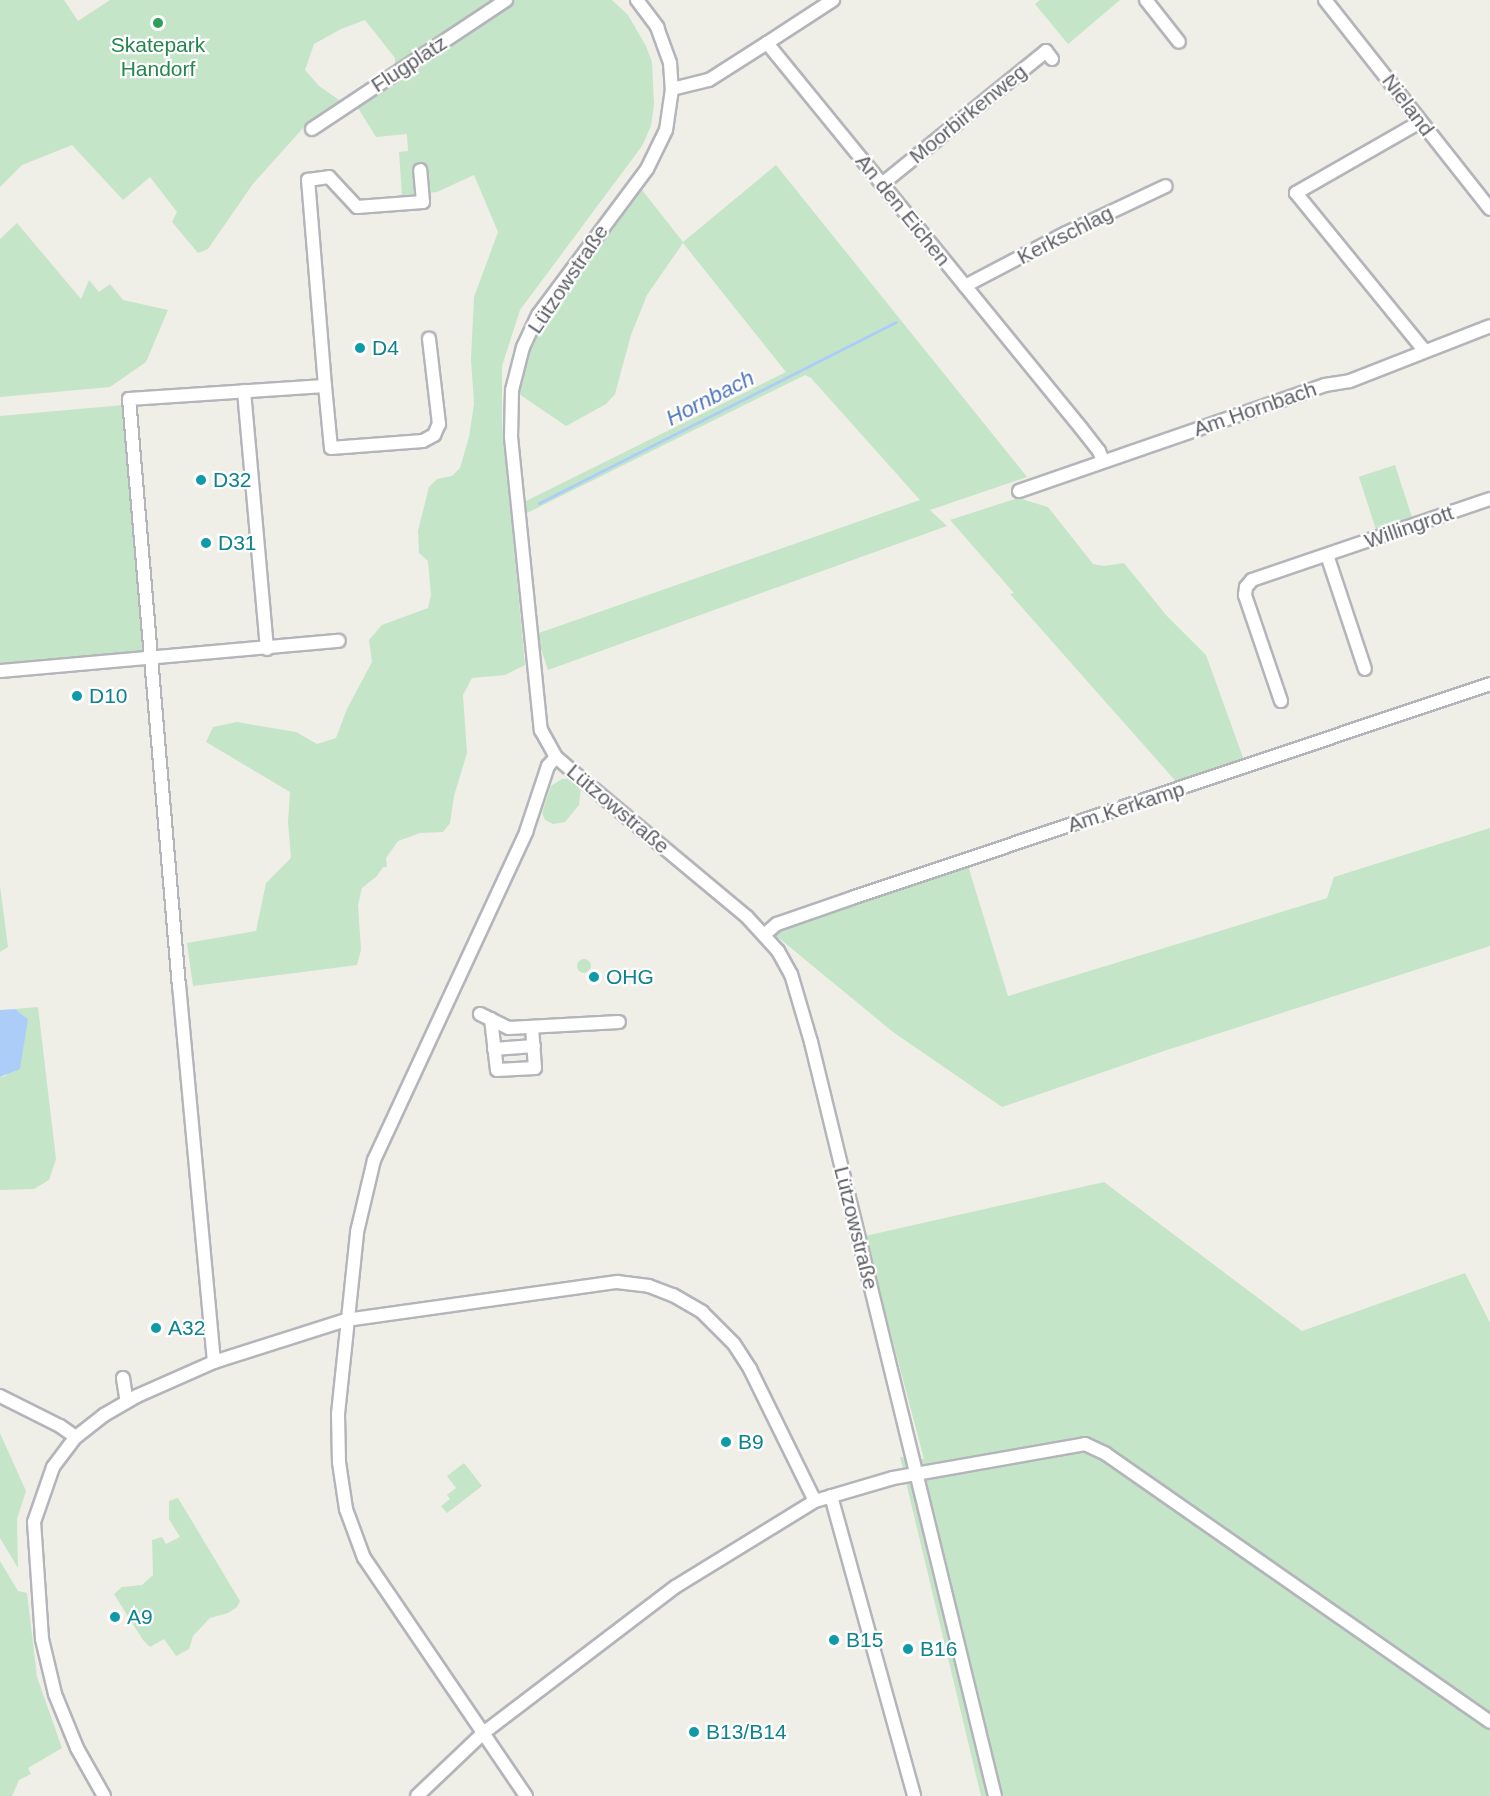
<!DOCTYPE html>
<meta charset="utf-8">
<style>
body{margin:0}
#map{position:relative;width:1490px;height:1796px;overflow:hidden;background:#efeee7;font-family:Arial,sans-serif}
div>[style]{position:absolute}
.green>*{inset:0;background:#c5e5c9;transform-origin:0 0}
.round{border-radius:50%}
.water>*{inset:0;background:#adcdf9}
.stream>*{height:3px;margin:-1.5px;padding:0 1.5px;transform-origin:1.5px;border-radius:1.5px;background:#adcdf9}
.roads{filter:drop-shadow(2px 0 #b4b5ba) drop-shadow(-2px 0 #b4b5ba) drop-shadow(0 2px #b4b5ba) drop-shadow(0 -2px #b4b5ba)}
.minor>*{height:12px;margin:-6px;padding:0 6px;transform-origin:6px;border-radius:6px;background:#fff}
.dots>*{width:16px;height:16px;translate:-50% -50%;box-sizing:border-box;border:3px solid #fff;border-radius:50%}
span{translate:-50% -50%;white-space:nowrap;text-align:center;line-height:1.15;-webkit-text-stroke:4.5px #fff;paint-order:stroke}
.leisure-label{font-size:21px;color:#27864d}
.street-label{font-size:21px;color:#5e6066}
.culture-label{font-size:21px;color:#0d838f}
.left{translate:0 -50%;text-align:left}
.water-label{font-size:22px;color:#5075bc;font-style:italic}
</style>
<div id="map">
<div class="green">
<i style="clip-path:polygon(0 0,64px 0,78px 21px,110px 0,612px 0,628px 15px,646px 46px,652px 62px,654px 104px,651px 126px,642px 146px,520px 310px,502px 366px,502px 421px,525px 665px,505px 675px,472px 678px,463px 695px,467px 753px,454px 796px,450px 823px,443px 832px,420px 833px,398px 841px,386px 858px,387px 867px,383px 867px,377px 876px,362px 888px,358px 905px,361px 950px,357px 965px,193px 986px,187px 943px,256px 931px,266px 883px,291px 858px,288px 822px,290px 792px,206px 742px,213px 727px,237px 722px,296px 732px,317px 744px,336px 738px,347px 709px,372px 662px,369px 640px,382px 625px,428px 608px,431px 595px,428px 561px,419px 553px,418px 531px,429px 487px,437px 479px,452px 476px,460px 468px,469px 437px,474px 404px,471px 359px,474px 297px,498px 232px,474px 175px,437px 192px,402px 196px,399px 152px,408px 151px,407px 134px,376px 137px,358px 108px,394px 85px,395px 58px,365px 20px,341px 29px,314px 44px,305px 70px,319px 86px,342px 102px,304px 127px,252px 185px,208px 249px,198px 253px,172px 222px,177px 212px,150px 177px,123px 200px,72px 145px,22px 165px,0 187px)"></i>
<i style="clip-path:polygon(1040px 0,1120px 0,1068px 44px,1035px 4px)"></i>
<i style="clip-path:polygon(776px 165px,1027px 477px,930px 510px,947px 526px,548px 670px,536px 634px,920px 500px,811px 378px,805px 375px,523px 515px,522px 503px,786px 372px,683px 243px,647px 295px,631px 335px,615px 394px,606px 404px,566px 426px,519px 394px,520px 383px,530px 352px,545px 320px,642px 190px,683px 242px)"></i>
<i style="clip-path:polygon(17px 223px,81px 299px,89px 280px,99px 292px,110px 284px,123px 300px,168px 310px,146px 362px,110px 387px,0 397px,0 239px)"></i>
<i style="clip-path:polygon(124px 405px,146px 652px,0 663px,0 416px)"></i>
<i style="left:1395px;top:465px;width:57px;height:38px;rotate:72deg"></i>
<i style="clip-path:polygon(1018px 498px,1048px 507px,1093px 564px,1104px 566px,1124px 563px,1166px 615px,1206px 655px,1245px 763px,1180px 786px,1010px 594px,1014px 593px,950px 520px)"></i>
<i style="clip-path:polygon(562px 779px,571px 779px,581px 787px,579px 805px,565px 822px,553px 824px,545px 820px,542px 813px,551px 786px)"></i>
<i style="clip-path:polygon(1490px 828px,1490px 946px,1164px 1051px,1002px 1107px,893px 1032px,774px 934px,787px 923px,965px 856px,1008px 996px,1327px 898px,1334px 877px)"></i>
<i style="clip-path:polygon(0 886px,8px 947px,0 952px)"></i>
<i class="round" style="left:577px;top:959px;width:14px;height:14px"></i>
<i style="clip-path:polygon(38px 1007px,56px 1159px,49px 1180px,34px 1189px,0 1190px,0 1077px,6px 1076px,28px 1019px,15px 1009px)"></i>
<i style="clip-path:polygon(1104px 1182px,1302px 1331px,1465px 1273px,1490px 1323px,1490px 1796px,981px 1796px,900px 1457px,924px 1459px,865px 1236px)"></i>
<i style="clip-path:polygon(0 1433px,26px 1491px,17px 1519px,18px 1568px,0 1538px)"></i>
<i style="clip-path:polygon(464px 1463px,482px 1486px,447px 1513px,441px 1506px,450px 1499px,447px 1495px,456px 1488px,447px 1476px)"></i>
<i style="clip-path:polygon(178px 1498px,240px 1601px,237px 1607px,228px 1613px,210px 1618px,193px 1636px,189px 1649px,176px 1656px,164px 1639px,150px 1647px,143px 1640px,114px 1594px,122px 1587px,142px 1585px,153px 1575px,152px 1540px,162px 1537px,166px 1544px,180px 1537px,169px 1519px,169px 1501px)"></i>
<i style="clip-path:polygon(0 1561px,18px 1591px,27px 1593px,37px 1677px,62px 1748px,28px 1768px,31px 1774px,19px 1780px,12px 1796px,0 1796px)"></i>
</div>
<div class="water">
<i style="clip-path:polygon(15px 1009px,28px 1019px,20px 1069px,0 1077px,0 1010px)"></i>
</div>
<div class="stream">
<i style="left:539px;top:503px;width:400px;rotate:-26.9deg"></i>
</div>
<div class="roads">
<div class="minor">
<i style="left:637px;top:0;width:34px;rotate:53deg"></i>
<i style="left:657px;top:27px;width:38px;rotate:70deg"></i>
<i style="left:670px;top:63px;width:26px;rotate:86deg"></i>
<i style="left:672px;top:89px;width:41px;rotate:98.3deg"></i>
<i style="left:666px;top:130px;width:43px;rotate:116deg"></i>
<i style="left:647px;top:169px;width:182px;rotate:126.7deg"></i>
<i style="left:538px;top:315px;width:35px;rotate:115deg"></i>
<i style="left:523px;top:347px;width:44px;rotate:104.3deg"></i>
<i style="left:512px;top:390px;width:47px;rotate:91.2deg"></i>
<i style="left:511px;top:437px;width:295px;rotate:84.2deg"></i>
<i style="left:541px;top:730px;width:31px;rotate:61deg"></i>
<i style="left:556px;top:757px;width:23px;rotate:41deg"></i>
<i style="left:573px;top:772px;width:226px;rotate:39.8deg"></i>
<i style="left:747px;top:917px;width:46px;rotate:47.6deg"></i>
<i style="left:778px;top:951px;width:26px;rotate:61deg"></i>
<i style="left:791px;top:974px;width:71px;rotate:73.6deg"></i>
<i style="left:811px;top:1042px;width:776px;rotate:76.29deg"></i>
<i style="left:1146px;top:0;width:53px;rotate:51.8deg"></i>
<i style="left:1325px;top:0;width:266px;rotate:51.7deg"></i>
<i style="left:767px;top:43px;width:79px;rotate:-33.1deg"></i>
<i style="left:672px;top:89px;width:38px;rotate:-14deg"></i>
<i style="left:709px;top:80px;width:69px;rotate:-32.5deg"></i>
<i style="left:767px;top:43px;width:497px;rotate:50.8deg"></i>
<i style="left:1081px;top:428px;width:29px;rotate:52deg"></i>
<i style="left:1099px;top:451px;width:11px;rotate:68deg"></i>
<i style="left:1420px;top:122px;width:143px;rotate:150.2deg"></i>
<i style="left:1296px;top:193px;width:204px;rotate:50.8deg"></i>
<i style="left:312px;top:129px;width:233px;rotate:-33.6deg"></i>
<i style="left:882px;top:184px;width:211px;rotate:-39deg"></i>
<i style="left:1046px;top:51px;width:10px;rotate:53deg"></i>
<i style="left:965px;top:286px;width:114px;rotate:-27.7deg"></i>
<i style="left:1066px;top:233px;width:110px;rotate:-25.2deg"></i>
<i style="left:325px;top:386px;width:207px;rotate:-94.7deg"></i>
<i style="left:308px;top:180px;width:21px;rotate:-8deg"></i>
<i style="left:329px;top:177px;width:41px;rotate:47deg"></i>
<i style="left:357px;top:207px;width:66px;rotate:-4.3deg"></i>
<i style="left:423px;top:202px;width:32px;rotate:-95deg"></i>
<i style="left:244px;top:391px;width:259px;rotate:84.9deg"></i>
<i style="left:1019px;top:491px;width:324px;rotate:-19.1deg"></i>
<i style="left:1325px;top:385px;width:25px;rotate:-9deg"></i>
<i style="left:1350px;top:381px;width:150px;rotate:-21.4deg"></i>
<i style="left:1327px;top:555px;width:120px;rotate:71.6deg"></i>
<i style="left:0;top:671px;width:340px;rotate:-5.1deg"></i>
<i style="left:1281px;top:701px;width:112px;rotate:-108.8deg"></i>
<i style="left:1245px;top:595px;width:8px;rotate:-83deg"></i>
<i style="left:1246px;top:587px;width:9px;rotate:-49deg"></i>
<i style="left:1252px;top:580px;width:251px;rotate:-18.8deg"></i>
<i style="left:765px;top:934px;width:16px;rotate:-40deg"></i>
<i style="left:777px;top:924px;width:79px;rotate:-19.1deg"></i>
<i style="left:852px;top:898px;width:673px;rotate:-18.54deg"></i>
<i style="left:480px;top:1014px;width:32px;rotate:26deg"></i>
<i style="left:509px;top:1028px;width:110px;rotate:-3.1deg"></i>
<i style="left:491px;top:1019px;width:51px;rotate:83.3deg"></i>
<i style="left:497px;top:1070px;width:38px;rotate:-3deg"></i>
<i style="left:535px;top:1068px;width:41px;rotate:-94.2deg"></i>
<i style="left:494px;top:1049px;width:40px;rotate:-4.3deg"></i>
<i style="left:214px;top:1362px;width:377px;rotate:-95.3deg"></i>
<i style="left:179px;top:987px;width:590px;rotate:-94.86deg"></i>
<i style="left:129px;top:399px;width:196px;rotate:-3.8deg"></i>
<i style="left:325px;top:386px;width:62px;rotate:84.5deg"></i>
<i style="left:331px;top:448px;width:92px;rotate:-4.4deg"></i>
<i style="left:423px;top:441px;width:13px;rotate:-29deg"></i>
<i style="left:434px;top:435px;width:12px;rotate:-66deg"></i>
<i style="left:439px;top:424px;width:86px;rotate:-96.7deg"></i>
<i style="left:123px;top:1378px;width:24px;rotate:81deg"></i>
<i style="left:0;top:1396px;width:67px;rotate:26.6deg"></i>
<i style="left:60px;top:1426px;width:19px;rotate:35deg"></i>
<i style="left:831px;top:1496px;width:311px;rotate:74.5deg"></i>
<i style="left:104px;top:1796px;width:55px;rotate:-119.4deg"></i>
<i style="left:77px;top:1748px;width:58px;rotate:-112.2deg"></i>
<i style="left:55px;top:1694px;width:57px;rotate:-103.3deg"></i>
<i style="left:42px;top:1639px;width:117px;rotate:-93.9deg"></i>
<i style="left:34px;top:1522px;width:58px;rotate:-70.9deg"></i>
<i style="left:53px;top:1467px;width:38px;rotate:-53deg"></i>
<i style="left:76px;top:1437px;width:36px;rotate:-38deg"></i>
<i style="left:104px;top:1415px;width:38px;rotate:-30deg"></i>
<i style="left:137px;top:1396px;width:84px;rotate:-23.8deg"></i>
<i style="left:214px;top:1362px;width:139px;rotate:-17.7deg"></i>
<i style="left:346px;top:1320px;width:274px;rotate:-8deg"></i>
<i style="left:617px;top:1282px;width:32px;rotate:7deg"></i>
<i style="left:649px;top:1286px;width:26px;rotate:21deg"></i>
<i style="left:673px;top:1295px;width:34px;rotate:30deg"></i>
<i style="left:702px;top:1312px;width:45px;rotate:45deg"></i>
<i style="left:734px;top:1344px;width:30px;rotate:57deg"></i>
<i style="left:750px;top:1369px;width:147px;rotate:63.8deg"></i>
<i style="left:417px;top:1796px;width:90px;rotate:-43.6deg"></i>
<i style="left:482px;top:1734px;width:243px;rotate:-37.3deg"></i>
<i style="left:675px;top:1587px;width:164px;rotate:-31.6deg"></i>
<i style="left:815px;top:1501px;width:81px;rotate:-16.4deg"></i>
<i style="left:893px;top:1478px;width:195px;rotate:-10deg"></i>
<i style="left:1085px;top:1444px;width:23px;rotate:25deg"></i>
<i style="left:1106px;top:1454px;width:468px;rotate:34.9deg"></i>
<i style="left:526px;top:1796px;width:288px;rotate:-124.2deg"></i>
<i style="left:364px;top:1558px;width:52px;rotate:-110.2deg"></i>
<i style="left:346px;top:1509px;width:48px;rotate:-98.5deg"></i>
<i style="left:339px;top:1462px;width:48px;rotate:-91.2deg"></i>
<i style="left:338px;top:1414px;width:183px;rotate:-84deg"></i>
<i style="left:357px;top:1232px;width:74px;rotate:-76.7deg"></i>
<i style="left:374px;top:1160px;width:362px;rotate:-65.1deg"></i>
<i style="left:526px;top:832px;width:70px;rotate:-71.6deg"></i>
<i style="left:548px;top:766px;width:12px;rotate:-48deg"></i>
</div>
</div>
<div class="dots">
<i style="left:158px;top:23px;background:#2e9e5b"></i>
<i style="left:360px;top:348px;background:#0f9aa8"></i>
<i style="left:201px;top:480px;background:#0f9aa8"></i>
<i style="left:206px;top:543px;background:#0f9aa8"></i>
<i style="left:77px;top:696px;background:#0f9aa8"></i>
<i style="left:594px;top:977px;background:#0f9aa8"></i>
<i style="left:156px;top:1328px;background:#0f9aa8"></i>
<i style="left:726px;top:1442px;background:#0f9aa8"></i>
<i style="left:115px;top:1617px;background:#0f9aa8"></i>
<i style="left:834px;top:1640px;background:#0f9aa8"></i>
<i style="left:908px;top:1649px;background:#0f9aa8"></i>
<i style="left:694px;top:1732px;background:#0f9aa8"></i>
</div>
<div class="leisure-label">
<span style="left:158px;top:57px">Skatepark<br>Handorf</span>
</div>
<div class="street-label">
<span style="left:409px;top:64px;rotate:-33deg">Flugplatz</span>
<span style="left:1408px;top:105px;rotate:53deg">Nieland</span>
<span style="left:968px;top:114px;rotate:-39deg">Moorbirkenweg</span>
<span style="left:903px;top:210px;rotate:51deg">An den Eichen</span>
<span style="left:1065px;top:235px;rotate:-27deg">Kerkschlag</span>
<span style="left:568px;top:279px;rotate:-56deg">Lützowstraße</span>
<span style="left:1255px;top:409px;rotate:-19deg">Am Hornbach</span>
<span style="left:1409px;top:527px;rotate:-19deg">Willingrott</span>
<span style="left:1126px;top:807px;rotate:-18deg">Am Kerkamp</span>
<span style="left:618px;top:809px;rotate:40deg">Lützowstraße</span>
<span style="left:856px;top:1228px;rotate:76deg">Lützowstraße</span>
</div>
<div class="culture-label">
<span class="left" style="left:372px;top:348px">D4</span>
<span class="left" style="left:213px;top:480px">D32</span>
<span class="left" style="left:218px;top:543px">D31</span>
<span class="left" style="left:89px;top:696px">D10</span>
<span class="left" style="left:606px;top:977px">OHG</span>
<span class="left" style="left:168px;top:1328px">A32</span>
<span class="left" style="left:738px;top:1442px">B9</span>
<span class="left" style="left:127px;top:1617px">A9</span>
<span class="left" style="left:846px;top:1640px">B15</span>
<span class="left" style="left:920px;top:1649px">B16</span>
<span class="left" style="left:706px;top:1732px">B13/B14</span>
</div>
<div class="water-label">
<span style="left:710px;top:398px;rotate:-27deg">Hornbach</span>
</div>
</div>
